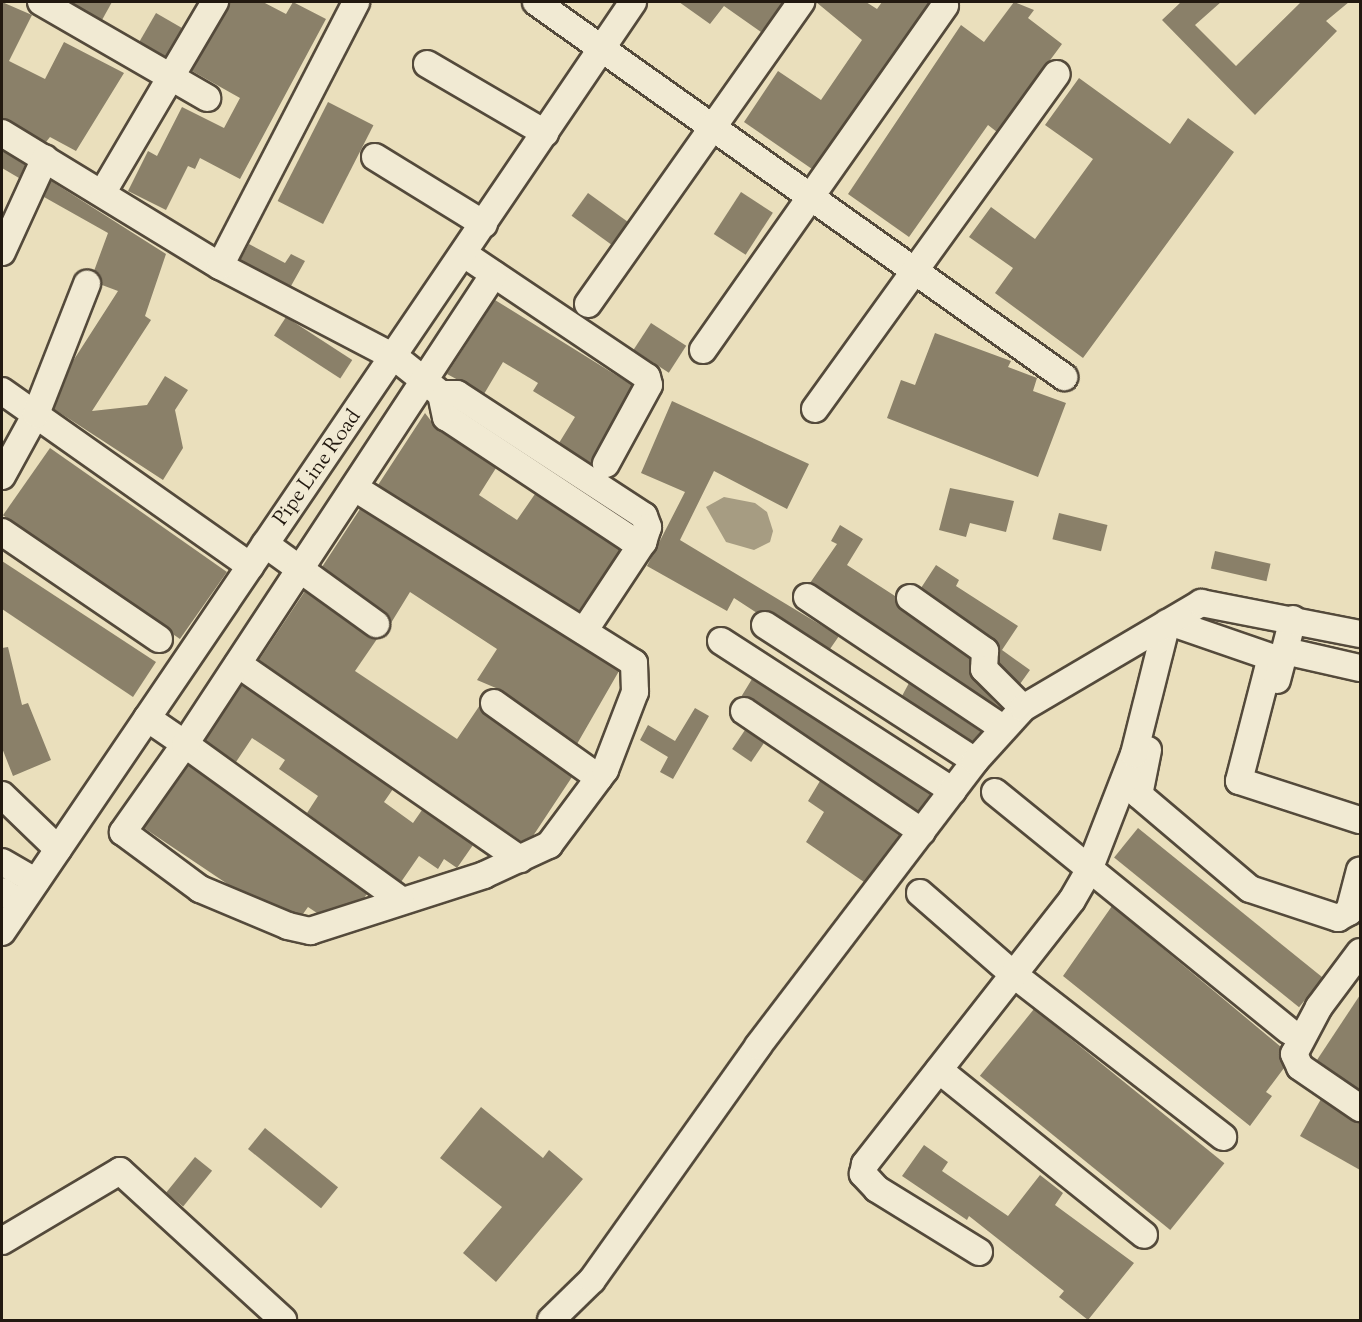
<!DOCTYPE html>
<style>
body{margin:0}
#map{position:relative;width:1362px;height:1322px;overflow:hidden;background:#eadfbc;font-family:"Sorts Mill Goudy",serif}
div>[style]{position:absolute}
.water>*{inset:0;background:#a69c82}
.building>*{inset:0;background:#8a8069;transform-origin:0 0}
.roads{filter:drop-shadow(2px 0 #544a3b) drop-shadow(-2px 0 #544a3b) drop-shadow(0 2px #544a3b) drop-shadow(0 -2px #544a3b)}
.minor>*{height:26px;margin:-13px;padding:0 13px;transform-origin:13px;border-radius:13px;background:#f1ead3}
span{translate:-50% -50%;white-space:nowrap;text-align:center;line-height:1.15;-webkit-text-stroke:4.5px #f1ead3;paint-order:stroke}
.street-label{font-size:21px;color:#221910}
.frame{position:absolute;inset:0;border:3px solid #221910;pointer-events:none}
</style>
<div id="map">
<div class="water">
<i style="clip-path:polygon(724px 497px,755px 503px,767px 512px,773px 531px,770px 542px,754px 550px,726px 542px,706px 507px)"></i>
</div>
<div class="building">
<i style="clip-path:polygon(2px 2px,32px 15px,9px 61px,45px 79px,64px 42px,124px 73px,76px 151px,50px 137px,46px 142px,2px 118px)"></i>
<i style="clip-path:polygon(70px 2px,112px 2px,102px 20px)"></i>
<i style="clip-path:polygon(230px 2px,263px 2px,286px 14px,293px 2px,326px 19px,240px 179px,200px 158px,195px 169px,188px 166px,166px 210px,128px 191px,148px 151px,157px 156px,182px 107px,224px 128px,240px 98px,192px 71px)"></i>
<i style="clip-path:polygon(679px 2px,783px 2px,761px 32px,724px 6px,710px 24px)"></i>
<i style="clip-path:polygon(816px 2px,866px 2px,877px 9px,882px 2px,930px 2px,812px 169px,744px 122px,778px 71px,821px 100px,862px 40px)"></i>
<i style="clip-path:polygon(1014px 2px,1034px 10px,1028px 18px,1062px 44px,997px 132px,988px 125px,909px 237px,848px 194px,961px 25px,984px 42px)"></i>
<i style="clip-path:polygon(1181px 2px,1221px 2px,1195px 25px,1236px 66px,1301px 2px,1349px 2px,1326px 21px,1337px 31px,1255px 115px,1162px 20px)"></i>
<i style="left:156px;top:13px;width:30px;height:33px;rotate:30deg"></i>
<i style="clip-path:polygon(1079px 78px,1170px 144px,1188px 118px,1234px 152px,1083px 358px,995px 293px,1013px 268px,969px 237px,991px 207px,1035px 239px,1093px 159px,1045px 125px)"></i>
<i style="left:328px;top:102px;width:51px;height:111px;rotate:27deg"></i>
<i style="clip-path:polygon(2px 150px,25px 165px,19px 178px,2px 168px)"></i>
<i style="clip-path:polygon(51px 181px,166px 254px,145px 316px,151px 320px,92px 411px,147px 405px,165px 376px,188px 390px,175px 410px,183px 448px,163px 480px,54px 409px,73px 361px,118px 291px,102px 285px,94px 271px,108px 233px,44px 197px)"></i>
<i style="left:741px;top:192px;width:38px;height:50px;rotate:33deg"></i>
<i style="left:588px;top:193px;width:49px;height:28px;rotate:36deg"></i>
<i style="clip-path:polygon(249px 244px,285px 263px,291px 254px,305px 261px,291px 286px,240px 260px)"></i>
<i style="clip-path:polygon(495px 300px,632px 385px,591px 463px,559px 443px,575px 417px,533px 391px,538px 383px,503px 362px,484px 394px,447px 374px)"></i>
<i style="left:286px;top:317px;width:79px;height:22px;rotate:33deg"></i>
<i style="left:651px;top:323px;width:42px;height:32px;rotate:33deg"></i>
<i style="clip-path:polygon(935px 333px,1011px 361px,1008px 367px,1037px 378px,1033px 391px,1066px 403px,1038px 477px,887px 418px,901px 380px,915px 385px)"></i>
<i style="clip-path:polygon(672px 401px,809px 464px,787px 509px,714px 471px,680px 540px,839px 636px,830px 649px,773px 612px,757px 613px,734px 598px,727px 611px,647px 566px,685px 492px,641px 473px)"></i>
<i style="clip-path:polygon(425px 413px,438px 430px,496px 468px,479px 495px,517px 520px,535px 494px,620px 550px,579px 611px,378px 485px)"></i>
<i style="left:50px;top:448px;width:216px;height:82px;rotate:35deg"></i>
<i style="clip-path:polygon(950px 488px,1014px 501px,1006px 532px,970px 523px,966px 537px,939px 530px)"></i>
<i style="clip-path:polygon(360px 509px,619px 671px,577px 744px,503px 691px,477px 680px,497px 649px,410px 592px,391px 623px,385px 612px,322px 567px)"></i>
<i style="left:1059px;top:513px;width:50px;height:27px;rotate:14deg"></i>
<i style="clip-path:polygon(840px 525px,863px 539px,847px 565px,895px 596px,901px 610px,970px 658px,970px 675px,1000px 708px,810px 583px,837px 544px,831px 541px)"></i>
<i style="left:1215px;top:551px;width:57px;height:18px;rotate:13deg"></i>
<i style="clip-path:polygon(2px 561px,156px 662px,133px 697px,2px 609px)"></i>
<i style="clip-path:polygon(936px 565px,959px 580px,956px 586px,1018px 626px,1002px 650px,1030px 670px,1020px 684px,999px 663px,994px 639px,921px 588px)"></i>
<i style="clip-path:polygon(305px 591px,377px 639px,355px 671px,457px 739px,480px 705px,485px 715px,572px 777px,533px 836px,521px 841px,259px 660px)"></i>
<i style="clip-path:polygon(8px 647px,22px 705px,28px 703px,51px 760px,13px 776px,2px 748px,2px 648px)"></i>
<i style="clip-path:polygon(752px 679px,931px 794px,918px 811px,752px 699px,741px 697px)"></i>
<i style="clip-path:polygon(909px 683px,981px 732px,972px 741px,902px 696px)"></i>
<i style="clip-path:polygon(242px 685px,393px 789px,384px 802px,413px 823px,422px 810px,473px 845px,457px 868px,444px 859px,438px 869px,419px 856px,401px 882px,307px 813px,318px 796px,279px 769px,285px 760px,252px 738px,236px 762px,205px 740px)"></i>
<i style="clip-path:polygon(695px 708px,709px 716px,673px 779px,660px 772px,668px 757px,640px 740px,648px 725px,675px 741px)"></i>
<i style="left:745px;top:730px;width:23px;height:23px;rotate:34deg"></i>
<i style="clip-path:polygon(189px 765px,367px 894px,364px 898px,317px 913px,308px 907px,303px 914px,293px 912px,229px 885px,144px 828px)"></i>
<i style="clip-path:polygon(820px 781px,900px 835px,864px 882px,806px 842px,824px 812px,808px 801px)"></i>
<i style="left:1138px;top:828px;width:238px;height:38px;rotate:39deg"></i>
<i style="clip-path:polygon(1112px 906px,1281px 1047px,1284px 1068px,1266px 1092px,1272px 1096px,1250px 1126px,1063px 976px)"></i>
<i style="clip-path:polygon(1360px 995px,1360px 1090px,1317px 1060px)"></i>
<i style="left:1034px;top:1009px;width:245px;height:86px;rotate:39deg"></i>
<i style="clip-path:polygon(1321px 1099px,1360px 1123px,1360px 1170px,1300px 1136px)"></i>
<i style="clip-path:polygon(481px 1107px,543px 1158px,549px 1150px,583px 1179px,496px 1282px,463px 1253px,502px 1207px,440px 1158px)"></i>
<i style="left:265px;top:1128px;width:94px;height:27px;rotate:39deg"></i>
<i style="clip-path:polygon(924px 1145px,948px 1162px,942px 1171px,1008px 1216px,1040px 1175px,1063px 1193px,1055px 1205px,1134px 1263px,1088px 1320px,1059px 1297px,1064px 1291px,969px 1216px,967px 1220px,902px 1176px)"></i>
<i style="left:195px;top:1157px;width:22px;height:46px;rotate:39deg"></i>
</div>
<div class="roads">
<div class="minor">
<i style="left:41px;top:2px;width:192px;rotate:30deg"></i>
<i style="left:536px;top:2px;width:648px;rotate:35.38deg"></i>
<i style="left:427px;top:64px;width:137px;rotate:30.3deg"></i>
<i style="left:2px;top:133px;width:255px;rotate:31.4deg"></i>
<i style="left:220px;top:266px;width:199px;rotate:27.6deg"></i>
<i style="left:396px;top:358px;width:58px;rotate:38.7deg"></i>
<i style="left:441px;top:394px;width:16px"></i>
<i style="left:457px;top:394px;width:223px;rotate:33.1deg"></i>
<i style="left:644px;top:516px;width:12px;rotate:70deg"></i>
<i style="left:648px;top:527px;width:16px;rotate:108deg"></i>
<i style="left:643px;top:542px;width:107px;rotate:123.5deg"></i>
<i style="left:375px;top:157px;width:128px;rotate:31.6deg"></i>
<i style="left:103px;top:192px;width:221px;rotate:-59.5deg"></i>
<i style="left:2px;top:252px;width:103px;rotate:-65.4deg"></i>
<i style="left:464px;top:254px;width:220px;rotate:33.9deg"></i>
<i style="left:647px;top:377px;width:8px;rotate:76deg"></i>
<i style="left:649px;top:385px;width:90px;rotate:118.6deg"></i>
<i style="left:220px;top:266px;width:297px;rotate:-62.7deg"></i>
<i style="left:588px;top:304px;width:370px;rotate:-54.8deg"></i>
<i style="left:703px;top:350px;width:421px;rotate:-54.9deg"></i>
<i style="left:2px;top:391px;width:304px;rotate:35.2deg"></i>
<i style="left:441px;top:394px;width:24px;rotate:78deg"></i>
<i style="left:446px;top:417px;width:219px;rotate:33.5deg"></i>
<i style="left:629px;top:538px;width:15px;rotate:16deg"></i>
<i style="left:815px;top:409px;width:413px;rotate:-54.2deg"></i>
<i style="left:2px;top:476px;width:71px;rotate:-61.3deg"></i>
<i style="left:36px;top:414px;width:140px;rotate:-68.6deg"></i>
<i style="left:2px;top:532px;width:190px;rotate:34.3deg"></i>
<i style="left:265px;top:544px;width:137px;rotate:35.8deg"></i>
<i style="left:807px;top:597px;width:236px;rotate:33.8deg"></i>
<i style="left:910px;top:598px;width:92px;rotate:35.2deg"></i>
<i style="left:985px;top:651px;width:18px;rotate:93deg"></i>
<i style="left:984px;top:669px;width:55px;rotate:45deg"></i>
<i style="left:765px;top:625px;width:250px;rotate:32.9deg"></i>
<i style="left:1181px;top:626px;width:95px;rotate:19deg"></i>
<i style="left:1271px;top:657px;width:128px;rotate:104.5deg"></i>
<i style="left:1239px;top:781px;width:127px;rotate:17.9deg"></i>
<i style="left:721px;top:641px;width:276px;rotate:32.9deg"></i>
<i style="left:1285px;top:651px;width:77px;rotate:12.8deg"></i>
<i style="left:238px;top:664px;width:343px;rotate:34.7deg"></i>
<i style="left:1277px;top:680px;width:63px;rotate:-75.3deg"></i>
<i style="left:494px;top:703px;width:129px;rotate:35.5deg"></i>
<i style="left:744px;top:711px;width:215px;rotate:34.2deg"></i>
<i style="left:147px;top:718px;width:46px;rotate:34.4deg"></i>
<i style="left:185px;top:744px;width:108px;rotate:125.2deg"></i>
<i style="left:123px;top:832px;width:96px;rotate:36.5deg"></i>
<i style="left:200px;top:889px;width:95px;rotate:22.8deg"></i>
<i style="left:288px;top:926px;width:23px;rotate:13deg"></i>
<i style="left:310px;top:931px;width:183px;rotate:-17.8deg"></i>
<i style="left:484px;top:875px;width:72px;rotate:-24.8deg"></i>
<i style="left:549px;top:845px;width:94px;rotate:-53.3deg"></i>
<i style="left:605px;top:770px;width:84px;rotate:-69deg"></i>
<i style="left:635px;top:692px;width:29px;rotate:-92deg"></i>
<i style="left:634px;top:663px;width:329px;rotate:-147.9deg"></i>
<i style="left:1148px;top:750px;width:46px;rotate:101.3deg"></i>
<i style="left:1139px;top:795px;width:145px;rotate:40.3deg"></i>
<i style="left:1250px;top:889px;width:93px;rotate:18.2deg"></i>
<i style="left:1338px;top:918px;width:13px;rotate:-29deg"></i>
<i style="left:1349px;top:912px;width:43px;rotate:-75.3deg"></i>
<i style="left:995px;top:792px;width:379px;rotate:39.1deg"></i>
<i style="left:2px;top:795px;width:78px;rotate:44deg"></i>
<i style="left:2px;top:862px;width:39px;rotate:30deg"></i>
<i style="left:2px;top:891px;width:22px;rotate:32deg"></i>
<i style="left:920px;top:893px;width:123px;rotate:41.1deg"></i>
<i style="left:1013px;top:974px;width:266px;rotate:37.8deg"></i>
<i style="left:401px;top:900px;width:266px;rotate:-144.2deg"></i>
<i style="left:185px;top:744px;width:562px;rotate:-56.68deg"></i>
<i style="left:2px;top:932px;width:1124px;rotate:-55.84deg"></i>
<i style="left:1360px;top:952px;width:69px;rotate:126.7deg"></i>
<i style="left:1319px;top:1007px;width:53px;rotate:118deg"></i>
<i style="left:1294px;top:1054px;width:14px;rotate:65deg"></i>
<i style="left:1300px;top:1067px;width:73px;rotate:34.3deg"></i>
<i style="left:939px;top:1070px;width:263px;rotate:38.8deg"></i>
<i style="left:2px;top:1241px;width:137px;rotate:-30.7deg"></i>
<i style="left:120px;top:1171px;width:221px;rotate:42.4deg"></i>
<i style="left:979px;top:1252px;width:120px;rotate:-148.3deg"></i>
<i style="left:877px;top:1189px;width:21px;rotate:-133deg"></i>
<i style="left:863px;top:1174px;width:10px;rotate:-79deg"></i>
<i style="left:865px;top:1164px;width:335px;rotate:-51.9deg"></i>
<i style="left:1072px;top:900px;width:34px;rotate:-60deg"></i>
<i style="left:1089px;top:870px;width:124px;rotate:-68.8deg"></i>
<i style="left:1134px;top:754px;width:135px;rotate:-75.9deg"></i>
<i style="left:551px;top:1320px;width:57px;rotate:-44.3deg"></i>
<i style="left:592px;top:1280px;width:287px;rotate:-54.6deg"></i>
<i style="left:758px;top:1046px;width:358px;rotate:-52.7deg"></i>
<i style="left:975px;top:761px;width:72px;rotate:-47.8deg"></i>
<i style="left:1023px;top:708px;width:207px;rotate:-30.5deg"></i>
<i style="left:1201px;top:603px;width:162px;rotate:11deg"></i>
</div>
</div>
<div class="street-label">
<span style="left:318px;top:468px;rotate:-55deg">Pipe Line Road</span>
</div>
<div class="frame"></div>
</div>
